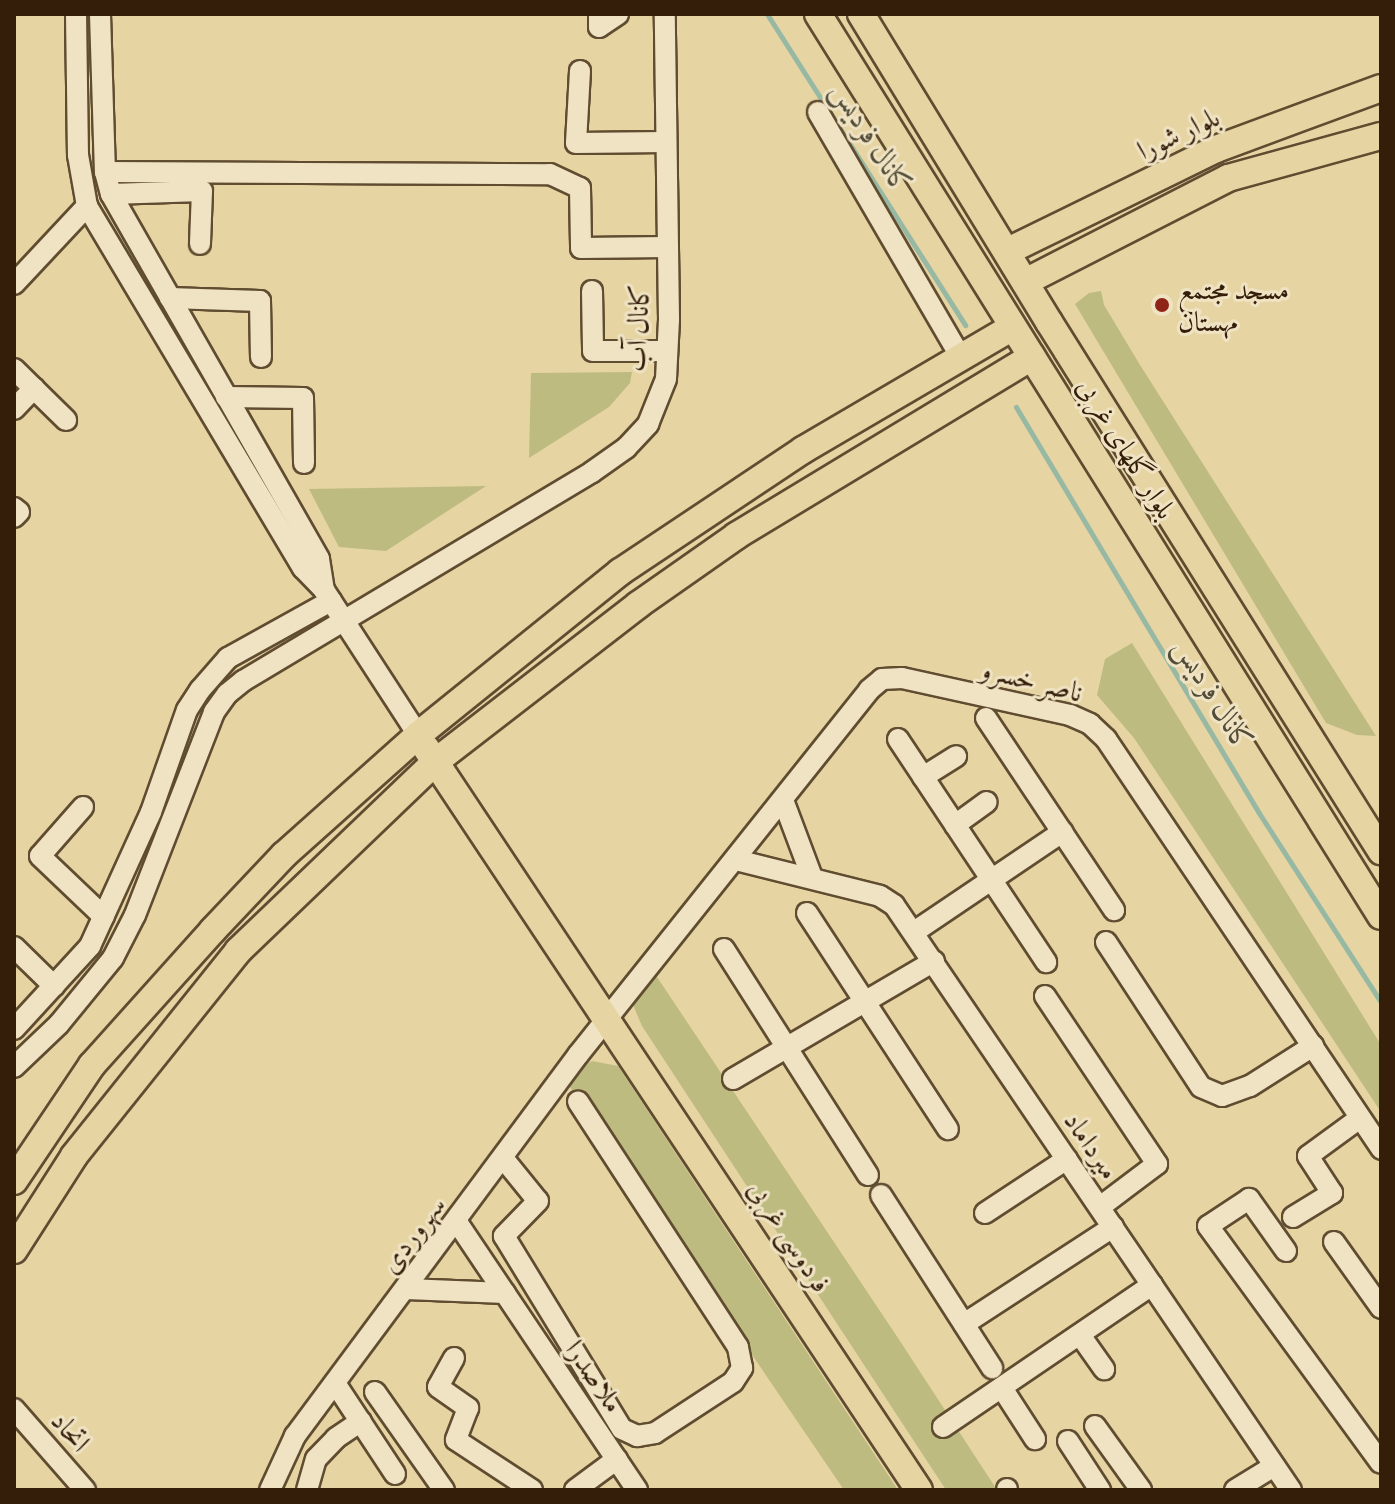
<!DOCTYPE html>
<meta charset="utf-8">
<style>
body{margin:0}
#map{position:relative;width:1395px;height:1504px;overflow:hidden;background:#e6d4a3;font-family:"EB Garamond",Amiri,serif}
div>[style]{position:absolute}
.green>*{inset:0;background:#bdbb80}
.stream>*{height:5px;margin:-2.5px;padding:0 2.5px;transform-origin:2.5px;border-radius:2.5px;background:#97b8a3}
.roads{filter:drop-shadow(2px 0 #604c30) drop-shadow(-2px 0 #604c30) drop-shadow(0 2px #604c30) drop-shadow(0 -2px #604c30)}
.minor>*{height:20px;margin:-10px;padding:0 10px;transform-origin:10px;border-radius:10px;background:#efe3c3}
.major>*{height:26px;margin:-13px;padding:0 13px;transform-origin:13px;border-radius:13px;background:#e6d4a3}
.dots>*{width:22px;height:22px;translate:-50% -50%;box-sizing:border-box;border:4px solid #efe3c3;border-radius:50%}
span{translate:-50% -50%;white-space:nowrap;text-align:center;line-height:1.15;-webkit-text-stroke:6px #efe3c3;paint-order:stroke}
.street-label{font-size:28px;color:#341e0a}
.poi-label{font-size:28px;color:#341e0a}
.left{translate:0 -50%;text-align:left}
.water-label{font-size:30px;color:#524c38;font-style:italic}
.frame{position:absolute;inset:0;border:16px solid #341e0a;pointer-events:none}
</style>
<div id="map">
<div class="green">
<i style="clip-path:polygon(1101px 291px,1104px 305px,1140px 365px,1376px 736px,1357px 735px,1326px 723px,1075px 304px,1089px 293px)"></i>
<i style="clip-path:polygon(632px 372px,630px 383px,609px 407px,529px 458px,531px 373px)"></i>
<i style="clip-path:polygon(486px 486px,386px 551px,339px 547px,309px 489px)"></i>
<i style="clip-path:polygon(1132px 643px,1381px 1045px,1381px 1112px,1134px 738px,1097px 695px,1105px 659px)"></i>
<i style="clip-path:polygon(653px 971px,900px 1341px,997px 1490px,946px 1490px,642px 1026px,631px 1000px)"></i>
<i style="clip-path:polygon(592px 1061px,618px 1066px,898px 1490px,844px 1490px,570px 1087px,580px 1069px)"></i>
</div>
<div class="stream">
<i style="left:767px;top:14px;width:369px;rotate:57.5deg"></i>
<i style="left:1016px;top:407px;width:473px;rotate:59.1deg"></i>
<i style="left:1259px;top:813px;width:225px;rotate:57.2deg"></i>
</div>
<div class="roads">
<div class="minor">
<i style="left:76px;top:14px;width:141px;rotate:89.2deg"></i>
<i style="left:78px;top:155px;width:52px;rotate:80deg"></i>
<i style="left:87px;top:206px;width:422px;rotate:59.2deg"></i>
<i style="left:303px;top:568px;width:30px;rotate:46deg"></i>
<i style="left:324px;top:590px;width:173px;rotate:57deg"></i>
<i style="left:100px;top:14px;width:158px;rotate:88.2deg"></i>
<i style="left:105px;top:172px;width:23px;rotate:75deg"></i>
<i style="left:111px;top:194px;width:420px;rotate:60.3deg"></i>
<i style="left:319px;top:559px;width:31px;rotate:81deg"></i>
<i style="left:599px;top:14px;width:13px;rotate:90deg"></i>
<i style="left:599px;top:27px;width:23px;rotate:-34deg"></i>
<i style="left:580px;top:71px;width:72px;rotate:93.2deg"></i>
<i style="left:576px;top:143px;width:90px;rotate:-0.6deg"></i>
<i style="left:818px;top:112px;width:286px;rotate:59.8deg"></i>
<i style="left:105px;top:172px;width:445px;rotate:0.3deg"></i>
<i style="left:550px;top:174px;width:33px;rotate:25deg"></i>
<i style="left:580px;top:188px;width:60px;rotate:89deg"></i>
<i style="left:581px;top:248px;width:87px;rotate:-0.7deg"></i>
<i style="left:111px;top:194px;width:91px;rotate:-1.9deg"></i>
<i style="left:202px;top:191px;width:53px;rotate:92.2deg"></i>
<i style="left:14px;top:284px;width:107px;rotate:-46.9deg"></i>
<i style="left:592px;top:291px;width:60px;rotate:89deg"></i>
<i style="left:593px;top:351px;width:74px"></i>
<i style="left:170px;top:298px;width:90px;rotate:1.9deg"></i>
<i style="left:260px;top:301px;width:56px;rotate:89deg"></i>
<i style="left:14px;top:369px;width:73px;rotate:44.4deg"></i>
<i style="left:226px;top:397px;width:77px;rotate:0.7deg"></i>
<i style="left:303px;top:398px;width:65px;rotate:89.1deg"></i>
<i style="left:14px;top:409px;width:29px;rotate:-46deg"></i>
<i style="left:14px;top:508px;width:6px;rotate:39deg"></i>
<i style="left:19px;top:512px;width:7px;rotate:135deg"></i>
<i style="left:986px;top:718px;width:231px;rotate:56.3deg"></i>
<i style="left:898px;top:739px;width:268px;rotate:56.4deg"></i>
<i style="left:923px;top:777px;width:39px;rotate:-32deg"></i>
<i style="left:783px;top:800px;width:82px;rotate:69.4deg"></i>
<i style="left:83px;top:807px;width:65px;rotate:131.3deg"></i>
<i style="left:40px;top:856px;width:88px;rotate:43.6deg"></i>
<i style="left:955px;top:825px;width:39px;rotate:-36deg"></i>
<i style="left:736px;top:860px;width:148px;rotate:14deg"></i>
<i style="left:880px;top:896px;width:17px;rotate:33deg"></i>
<i style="left:894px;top:905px;width:707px;rotate:55.84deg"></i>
<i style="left:807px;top:913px;width:258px;rotate:56.9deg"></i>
<i style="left:914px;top:932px;width:179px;rotate:-34deg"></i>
<i style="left:1106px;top:942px;width:173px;rotate:56.8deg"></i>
<i style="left:1201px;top:1087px;width:23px;rotate:23deg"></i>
<i style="left:1222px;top:1096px;width:30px;rotate:-20deg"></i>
<i style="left:1250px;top:1086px;width:75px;rotate:-32.4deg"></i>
<i style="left:14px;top:947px;width:56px;rotate:44.3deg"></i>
<i style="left:724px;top:949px;width:268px;rotate:57.5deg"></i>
<i style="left:1045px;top:996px;width:202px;rotate:56.3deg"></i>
<i style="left:1157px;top:1164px;width:71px;rotate:143deg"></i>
<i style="left:14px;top:1029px;width:113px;rotate:-47.5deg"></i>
<i style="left:90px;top:946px;width:147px;rotate:-65.5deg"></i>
<i style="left:151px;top:812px;width:108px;rotate:-70.6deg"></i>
<i style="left:187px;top:710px;width:24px;rotate:-57deg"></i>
<i style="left:200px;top:690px;width:43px;rotate:-48.8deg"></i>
<i style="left:228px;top:658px;width:118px;rotate:-29deg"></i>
<i style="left:14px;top:1067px;width:62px;rotate:-43.7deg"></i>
<i style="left:59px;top:1024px;width:85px;rotate:-50.7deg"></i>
<i style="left:113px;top:958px;width:48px;rotate:-62.9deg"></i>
<i style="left:135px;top:915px;width:218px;rotate:-68.7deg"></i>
<i style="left:214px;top:712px;width:22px;rotate:-54deg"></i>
<i style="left:227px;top:694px;width:21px;rotate:-39deg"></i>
<i style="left:243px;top:681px;width:407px;rotate:-30.9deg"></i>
<i style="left:592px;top:472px;width:42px;rotate:-35.2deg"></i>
<i style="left:626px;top:448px;width:33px;rotate:-47deg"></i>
<i style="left:648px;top:424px;width:48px;rotate:-68.2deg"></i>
<i style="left:666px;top:379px;width:60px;rotate:-87.1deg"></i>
<i style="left:669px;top:319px;width:305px;rotate:-90.8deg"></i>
<i style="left:733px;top:1079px;width:233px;rotate:-30.4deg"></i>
<i style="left:503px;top:1158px;width:55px;rotate:50.9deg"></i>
<i style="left:538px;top:1201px;width:49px;rotate:134.2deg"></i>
<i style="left:504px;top:1236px;width:226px;rotate:58.6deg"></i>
<i style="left:622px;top:1429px;width:17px;rotate:25deg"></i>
<i style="left:637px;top:1436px;width:18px;rotate:-9deg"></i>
<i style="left:655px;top:1433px;width:93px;rotate:-33.2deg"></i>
<i style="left:733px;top:1382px;width:17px;rotate:-57deg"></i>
<i style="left:742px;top:1368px;width:21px;rotate:-101deg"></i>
<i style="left:738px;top:1347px;width:293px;rotate:-123.1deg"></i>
<i style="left:881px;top:1195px;width:206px;rotate:57.3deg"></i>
<i style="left:985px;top:1213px;width:98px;rotate:-33.4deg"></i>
<i style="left:1293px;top:1217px;width:46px;rotate:-31.6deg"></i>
<i style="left:1332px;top:1193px;width:44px;rotate:-123deg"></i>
<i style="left:1308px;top:1156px;width:64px;rotate:-36.2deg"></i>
<i style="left:457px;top:1222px;width:323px;rotate:56.1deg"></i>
<i style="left:1334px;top:1242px;width:81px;rotate:54.5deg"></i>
<i style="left:1286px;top:1251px;width:64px;rotate:-125.4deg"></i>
<i style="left:1249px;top:1199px;width:49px;rotate:146.6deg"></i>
<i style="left:1208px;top:1226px;width:293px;rotate:53.9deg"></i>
<i style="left:406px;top:1289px;width:99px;rotate:2.3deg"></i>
<i style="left:964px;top:1324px;width:178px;rotate:-33.1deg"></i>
<i style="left:1080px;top:1335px;width:42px;rotate:54.8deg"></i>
<i style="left:454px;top:1358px;width:33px;rotate:119deg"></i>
<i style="left:438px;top:1387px;width:37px;rotate:35deg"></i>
<i style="left:468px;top:1408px;width:34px;rotate:111deg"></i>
<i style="left:456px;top:1440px;width:91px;rotate:33.3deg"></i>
<i style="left:335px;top:1383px;width:109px;rotate:56.6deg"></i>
<i style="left:1002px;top:1388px;width:61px;rotate:57.1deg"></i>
<i style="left:375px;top:1392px;width:120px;rotate:54.9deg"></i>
<i style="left:14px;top:1409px;width:108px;rotate:48.8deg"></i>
<i style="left:1095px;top:1426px;width:79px;rotate:54.3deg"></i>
<i style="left:943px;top:1427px;width:253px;rotate:-34.2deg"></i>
<i style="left:1068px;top:1441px;width:59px;rotate:56.9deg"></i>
<i style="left:1007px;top:1489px;width:1px;rotate:90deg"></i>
<i style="left:270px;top:1490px;width:60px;rotate:-65.2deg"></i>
<i style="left:295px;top:1436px;width:475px;rotate:-53.4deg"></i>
<i style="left:578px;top:1055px;width:467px;rotate:-51.4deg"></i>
<i style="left:869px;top:690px;width:17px;rotate:-40deg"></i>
<i style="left:882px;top:679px;width:20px;rotate:-3deg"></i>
<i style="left:902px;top:678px;width:172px;rotate:12.4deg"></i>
<i style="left:1070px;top:715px;width:22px;rotate:24deg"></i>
<i style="left:1090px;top:724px;width:22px;rotate:43deg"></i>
<i style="left:1106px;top:739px;width:494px;rotate:56.1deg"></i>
<i style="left:307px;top:1490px;width:32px;rotate:-74deg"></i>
<i style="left:316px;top:1459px;width:29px;rotate:-46deg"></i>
<i style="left:336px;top:1438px;width:30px;rotate:-34deg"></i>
<i style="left:575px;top:1490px;width:52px;rotate:-36.4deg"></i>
<i style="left:1235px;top:1490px;width:46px;rotate:-31.6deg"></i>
</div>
<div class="major">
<i style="left:818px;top:14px;width:1063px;rotate:58.03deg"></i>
<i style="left:861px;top:14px;width:361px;rotate:58.6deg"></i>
<i style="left:1049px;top:322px;width:625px;rotate:57.89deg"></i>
<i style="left:1008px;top:251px;width:232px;rotate:-26.1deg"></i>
<i style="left:1216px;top:149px;width:176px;rotate:-20.3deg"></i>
<i style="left:1025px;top:282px;width:228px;rotate:-27.1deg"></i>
<i style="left:1228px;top:178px;width:159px;rotate:-15.4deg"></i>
<i style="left:426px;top:748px;width:891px;rotate:56.4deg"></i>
<i style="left:14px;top:1181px;width:140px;rotate:-56.1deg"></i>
<i style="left:92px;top:1065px;width:181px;rotate:-48.1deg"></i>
<i style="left:213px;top:930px;width:103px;rotate:-46.6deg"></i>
<i style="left:284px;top:855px;width:180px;rotate:-41.8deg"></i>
<i style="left:418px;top:735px;width:260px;rotate:-38.9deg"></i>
<i style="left:620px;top:572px;width:220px;rotate:-33.7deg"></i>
<i style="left:803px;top:450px;width:243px;rotate:-30.4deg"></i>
<i style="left:14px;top:1250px;width:112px;rotate:-57.4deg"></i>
<i style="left:74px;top:1156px;width:263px;rotate:-51.3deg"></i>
<i style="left:238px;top:951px;width:273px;rotate:-43.8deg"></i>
<i style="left:435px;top:762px;width:257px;rotate:-37.7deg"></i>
<i style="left:638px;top:605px;width:120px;rotate:-35.1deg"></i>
<i style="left:736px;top:536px;width:346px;rotate:-31.2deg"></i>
</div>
</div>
<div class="dots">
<i style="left:1162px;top:305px;background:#8f2418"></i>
</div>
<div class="street-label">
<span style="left:1178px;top:133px;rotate:-25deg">بلوار شورا</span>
<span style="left:637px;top:328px;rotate:-87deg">کانال آب</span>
<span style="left:1127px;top:448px;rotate:58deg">بلوار گلهای غربی</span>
<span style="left:1032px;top:680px;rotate:14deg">ناصر خسرو</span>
<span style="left:1092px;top:1145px;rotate:56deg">میرداماد</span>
<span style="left:412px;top:1234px;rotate:-53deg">سهروردی</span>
<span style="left:790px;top:1236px;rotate:57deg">فردوسی غربی</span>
<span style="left:595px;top:1376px;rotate:56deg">ملاصدرا</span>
<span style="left:71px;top:1431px;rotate:49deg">اتحاد</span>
</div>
<div class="poi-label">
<span class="left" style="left:1178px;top:305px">مسجد مجتمع<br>مهستان</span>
</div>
<div class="water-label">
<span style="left:872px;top:138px;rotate:58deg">کانال فردیس</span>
<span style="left:1214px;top:695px;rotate:59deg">کانال فردیس</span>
</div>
<div class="frame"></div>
</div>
